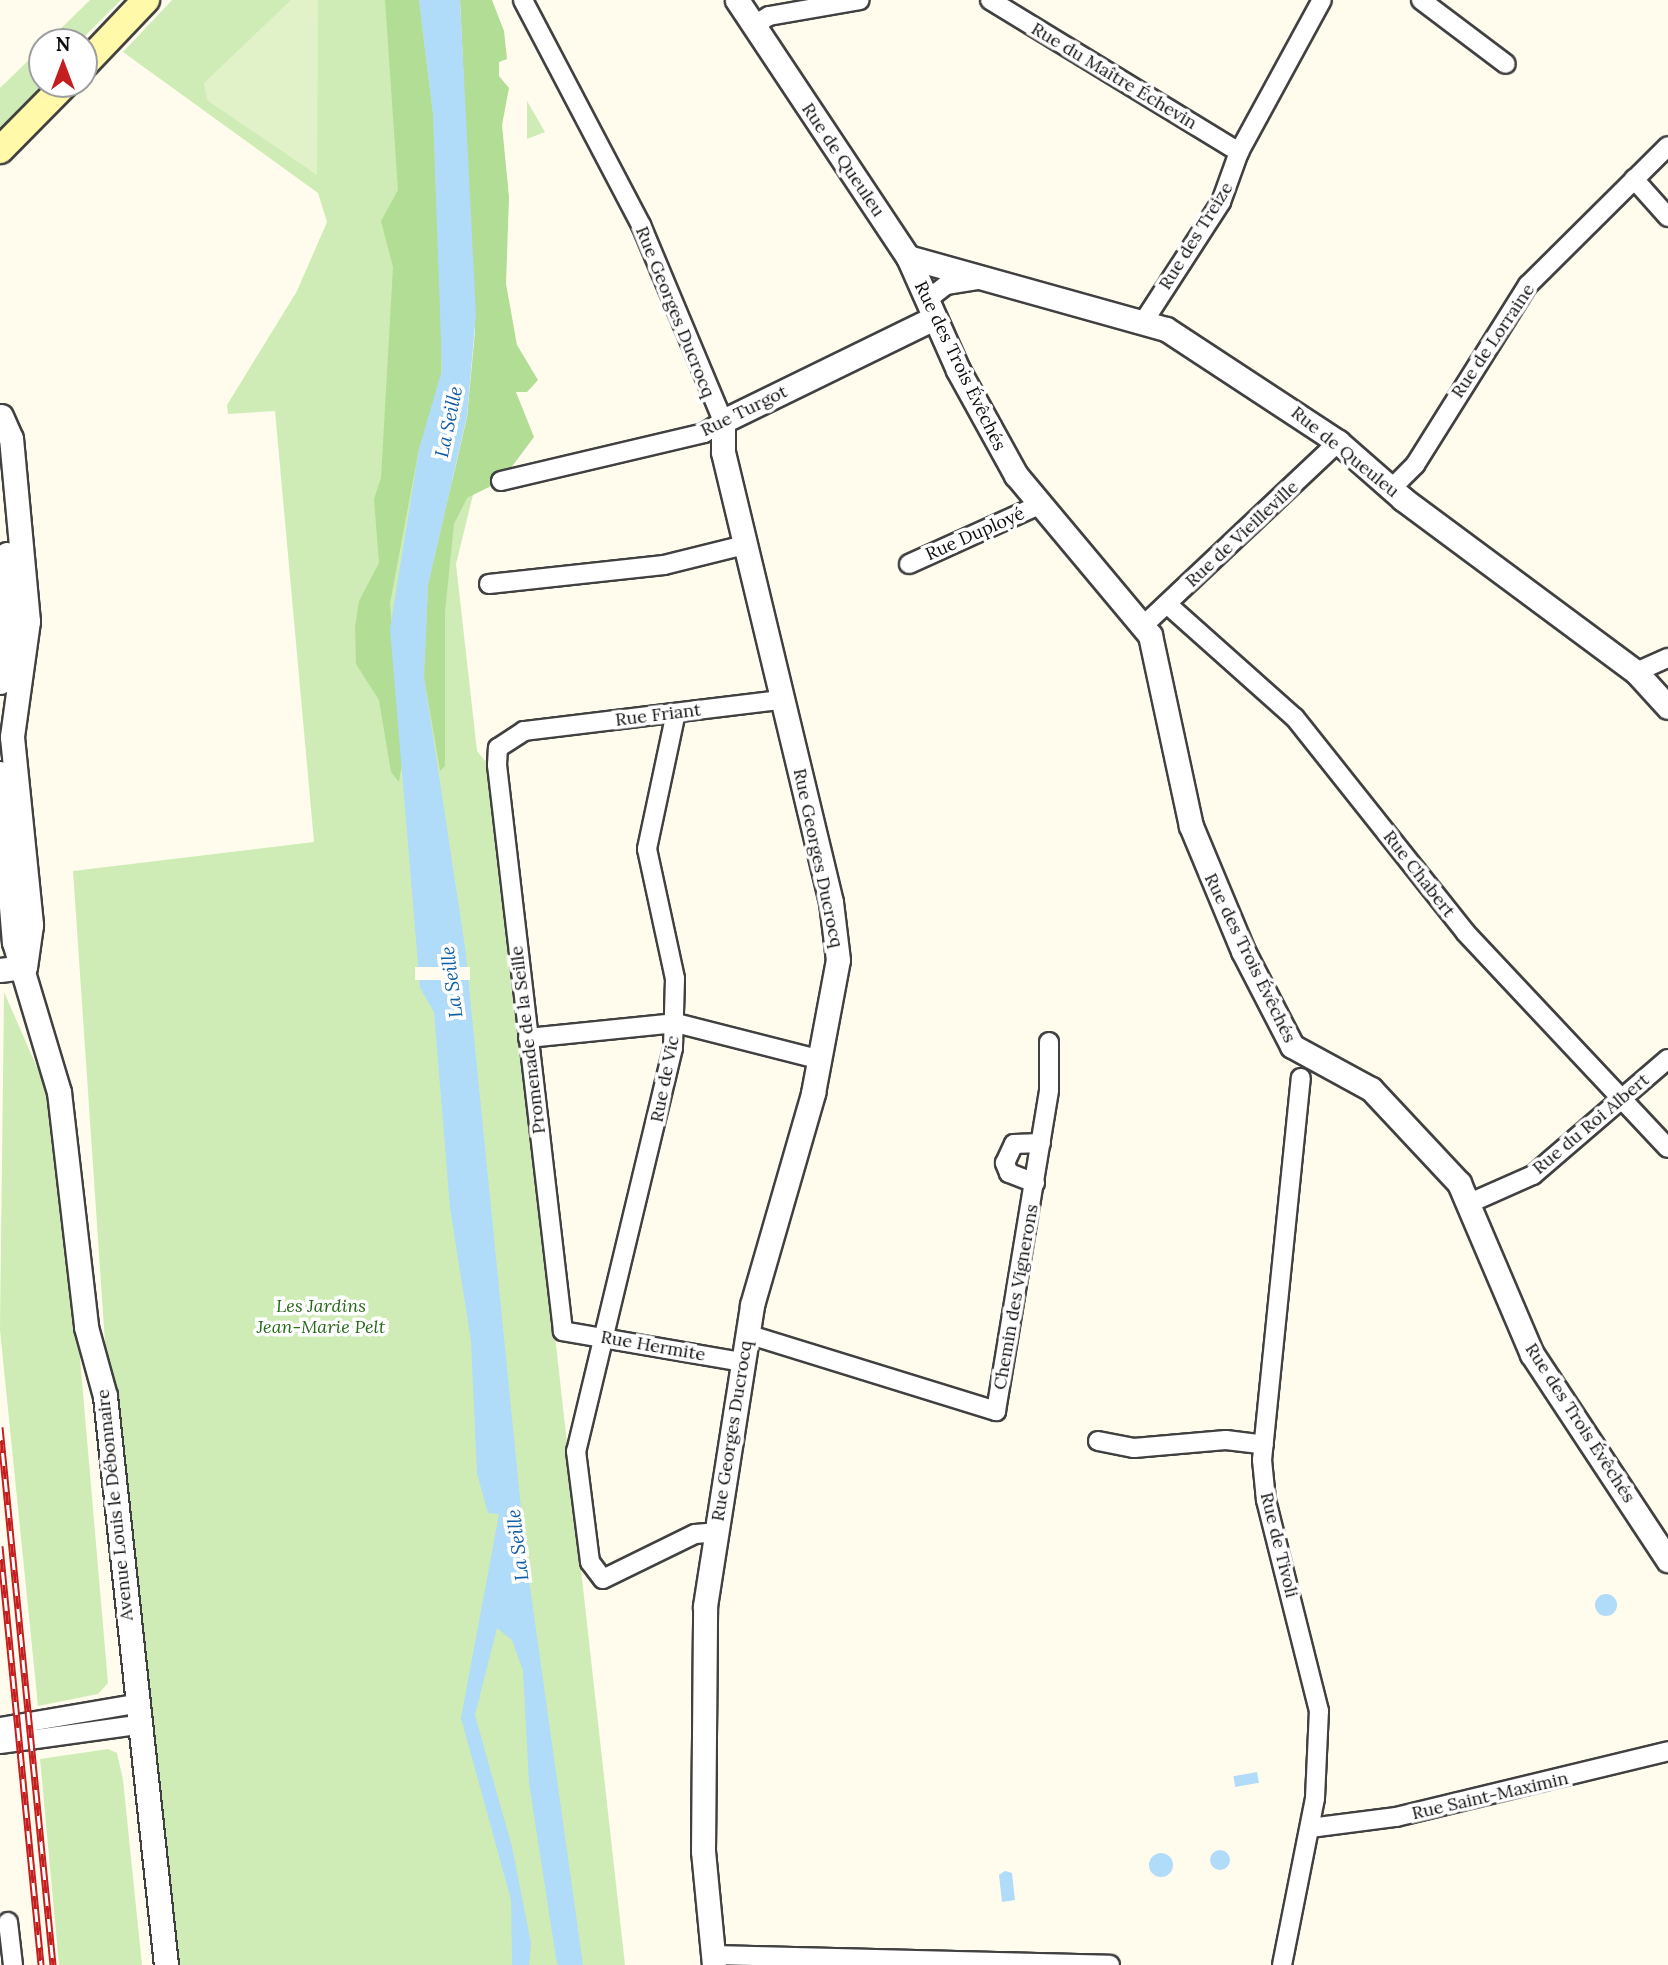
<!DOCTYPE html>
<meta charset="utf-8">
<style>
body{margin:0}
#map{position:relative;width:1668px;height:1965px;overflow:hidden;background:#fffcee;font-family:Lora,serif}
div>[style]{position:absolute}
.green>*{inset:0;background:#cfecb6}
.forest>*{inset:0;background:#b2dd94}
.pitch>*{inset:0;background:#e2f2c8}
.water>*{inset:0;background:#b0dbf9;transform-origin:0 0}
.round{border-radius:50%}
.pier>*{inset:0;background:#fffcee;transform-origin:0 0}
.roads{filter:drop-shadow(2px 0 #414141) drop-shadow(-2px 0 #414141) drop-shadow(0 2px #414141) drop-shadow(0 -2px #414141)}
.minor>*{height:18px;margin:-9px;padding:0 9px;transform-origin:9px;border-radius:9px;background:#fff}
.tertiary>*{height:23px;margin:-11.5px;padding:0 11.5px;transform-origin:11.5px;border-radius:11.5px;background:#fff}
.secondary>*{height:26px;margin:-13px;padding:0 13px;transform-origin:13px;border-radius:13px;background:#fff9a9}
.rail>*{height:7px;margin-top:-3.5px;transform-origin:0;background:repeating-linear-gradient(90deg,#fff 0 13px,#c51e1f 0 26px);box-sizing:border-box;border-block:2px solid #c51e1f}
span{translate:-50% -50%;white-space:nowrap;text-align:center;line-height:1.15;-webkit-text-stroke:7px #fff;paint-order:stroke}
.street-label{font-size:18px;color:#0e0e0e}
.park-label{font-size:18px;color:#27691a;font-style:italic}
.water-label{font-size:19px;color:#105ea6;font-style:italic}
.north{position:absolute;left:28px;top:28px;width:70px;height:70px;box-sizing:border-box;background:#fff;border:2px solid #9f9f9f;border-radius:50%;rotate:0deg;font-size:19px;font-weight:700;line-height:28px;text-align:center;color:#0e0e0e}
.north::after{content:'';display:block;margin:auto;width:24px;height:32px;background:#c51e1f;clip-path:polygon(50% 0,100% 100%,50% 72%,0 100%)}
</style>
<div id="map">
<div class="green">
<i style="clip-path:polygon(90px 0,121px 0,79px 42px,47px 42px)"></i>
<i style="clip-path:polygon(172px 0,439px 0,446px 476px,473px 495px,456px 564px,477px 751px,485px 761px,490px 751px,625px 1965px,174px 1965px,106px 1357px,73px 871px,314px 842px,275px 411px,228px 414px,227px 405px,297px 291px,327px 222px,318px 193px,123px 52px)"></i>
<i style="clip-path:polygon(42px 47px,43px 84px,0 133px,0 88px)"></i>
<i style="clip-path:polygon(527px 101px,545px 132px,527px 139px)"></i>
<i style="clip-path:polygon(4px 992px,46px 1088px,78px 1335px,108px 1683px,98px 1694px,38px 1706px,0 1330px)"></i>
<i style="clip-path:polygon(108px 1749px,117px 1753px,123px 1780px,142px 1965px,59px 1965px,40px 1759px)"></i>
</div>
<div class="forest">
<i style="clip-path:polygon(385px 0,419px 0,433px 114px,442px 330px,441px 378px,419px 449px,390px 603px,403px 757px,399px 782px,391px 772px,379px 700px,356px 664px,355px 627px,359px 601px,379px 563px,374px 499px,381px 478px,393px 267px,381px 221px,398px 190px)"></i>
<i style="clip-path:polygon(460px 0,492px 0,504px 31px,507px 59px,499px 62px,499px 76px,509px 88px,502px 125px,509px 197px,506px 284px,517px 345px,538px 380px,527px 392px,516px 392px,534px 437px,501px 481px,467px 498px,454px 524px,445px 612px,445px 766px,440px 771px,424px 677px,428px 585px,467px 417px,475px 331px)"></i>
</div>
<div class="pitch">
<i style="clip-path:polygon(291px 0,318px 0,317px 175px,207px 100px,204px 83px)"></i>
</div>
<div class="water">
<i style="clip-path:polygon(419px 0,460px 0,476px 314px,467px 416px,428px 585px,424px 677px,465px 947px,526px 1558px,583px 1965px,558px 1965px,556px 1958px,529px 1783px,523px 1671px,512px 1640px,497px 1628px,475px 1715px,512px 1847px,531px 1943px,529px 1965px,512px 1965px,511px 1900px,461px 1718px,499px 1514px,488px 1513px,477px 1474px,471px 1341px,450px 1208px,434px 1012px,420px 988px,390px 629px,419px 449px,442px 370px,433px 114px)"></i>
<i class="round" style="left:1595px;top:1594px;width:22px;height:22px"></i>
<i style="left:1257px;top:1772px;width:11px;height:24px;rotate:80deg"></i>
<i class="round" style="left:1210px;top:1850px;width:20px;height:20px"></i>
<i class="round" style="left:1149px;top:1853px;width:24px;height:24px"></i>
<i style="clip-path:polygon(1005px 1871px,1012px 1873px,1015px 1900px,1002px 1902px,999px 1875px)"></i>
</div>
<div class="pier">
<i style="left:470px;top:967px;width:13px;height:55px;rotate:90deg"></i>
</div>
<div class="roads">
<div class="minor">
<i style="left:990px;top:0;width:292px;rotate:31.4deg"></i>
<i style="left:1421px;top:0;width:106px;rotate:37deg"></i>
<i style="left:753px;top:26px;width:19px;rotate:-32deg"></i>
<i style="left:769px;top:16px;width:92px;rotate:-10deg"></i>
<i style="left:1634px;top:179px;width:51px;rotate:48.2deg"></i>
<i style="left:927px;top:300px;width:24px;rotate:-38deg"></i>
<i style="left:946px;top:285px;width:33px;rotate:-9deg"></i>
<i style="left:1144px;top:321px;width:142px;rotate:-57.1deg"></i>
<i style="left:1221px;top:202px;width:53px;rotate:-70.2deg"></i>
<i style="left:1239px;top:152px;width:173px;rotate:-61.4deg"></i>
<i style="left:501px;top:481px;width:209px;rotate:-13.3deg"></i>
<i style="left:704px;top:433px;width:22px;rotate:-32deg"></i>
<i style="left:723px;top:421px;width:212px;rotate:-112.7deg"></i>
<i style="left:641px;top:225px;width:254px;rotate:-117.7deg"></i>
<i style="left:1392px;top:488px;width:33px;rotate:-45deg"></i>
<i style="left:1415px;top:465px;width:213px;rotate:-57.9deg"></i>
<i style="left:1528px;top:285px;width:197px;rotate:-44.8deg"></i>
<i style="left:909px;top:564px;width:145px;rotate:-24.4deg"></i>
<i style="left:489px;top:584px;width:176px;rotate:-6.2deg"></i>
<i style="left:664px;top:565px;width:83px;rotate:-13.9deg"></i>
<i style="left:1167px;top:604px;width:171px;rotate:41.7deg"></i>
<i style="left:1295px;top:718px;width:273px;rotate:51.5deg"></i>
<i style="left:1465px;top:932px;width:296px;rotate:46.8deg"></i>
<i style="left:1144px;top:625px;width:267px;rotate:-43.3deg"></i>
<i style="left:1636px;top:672px;width:35px;rotate:-24deg"></i>
<i style="left:675px;top:717px;width:135px;rotate:102deg"></i>
<i style="left:647px;top:849px;width:133px;rotate:77.8deg"></i>
<i style="left:675px;top:979px;width:69px;rotate:91.7deg"></i>
<i style="left:673px;top:1048px;width:415px;rotate:103.5deg"></i>
<i style="left:576px;top:1451px;width:112px;rotate:82.8deg"></i>
<i style="left:590px;top:1562px;width:21px;rotate:53deg"></i>
<i style="left:603px;top:1579px;width:102px;rotate:-26.1deg"></i>
<i style="left:695px;top:1534px;width:21px;rotate:-5deg"></i>
<i style="left:528px;top:1038px;width:149px;rotate:-5.8deg"></i>
<i style="left:676px;top:1023px;width:150px;rotate:14.3deg"></i>
<i style="left:1035px;top:1183px;width:28px;rotate:-159deg"></i>
<i style="left:1009px;top:1173px;width:11px;rotate:-112deg"></i>
<i style="left:1005px;top:1163px;width:21px;rotate:-65deg"></i>
<i style="left:1014px;top:1144px;width:27px;rotate:-2deg"></i>
<i style="left:1472px;top:1202px;width:67px;rotate:-23.9deg"></i>
<i style="left:1533px;top:1175px;width:178px;rotate:-40.7deg"></i>
<i style="left:747px;top:1334px;width:261px;rotate:17.2deg"></i>
<i style="left:996px;top:1411px;width:325px;rotate:-80.6deg"></i>
<i style="left:1049px;top:1090px;width:48px;rotate:-90deg"></i>
<i style="left:742px;top:1362px;width:182px;rotate:-170.2deg"></i>
<i style="left:563px;top:1331px;width:570px;rotate:-96.65deg"></i>
<i style="left:497px;top:765px;width:17px;rotate:-87deg"></i>
<i style="left:498px;top:748px;width:31px;rotate:-33deg"></i>
<i style="left:524px;top:731px;width:260px;rotate:-6.9deg"></i>
<i style="left:1098px;top:1441px;width:37px;rotate:11deg"></i>
<i style="left:1134px;top:1448px;width:92px;rotate:-5deg"></i>
<i style="left:1226px;top:1440px;width:38px;rotate:7deg"></i>
<i style="left:0;top:1727px;width:136px;rotate:-9.7deg"></i>
<i style="left:0;top:1744px;width:138px;rotate:-7.9deg"></i>
<i style="left:1310px;top:1828px;width:87px;rotate:-7.3deg"></i>
<i style="left:1396px;top:1817px;width:280px;rotate:-13.6deg"></i>
<i style="left:8px;top:1922px;width:43px;rotate:83.4deg"></i>
<i style="left:712px;top:1955px;width:398px;rotate:1.4deg"></i>
<i style="left:1282px;top:1965px;width:170px;rotate:-78.8deg"></i>
<i style="left:1315px;top:1798px;width:87px;rotate:-87.4deg"></i>
<i style="left:1319px;top:1711px;width:218px;rotate:-104.1deg"></i>
<i style="left:1266px;top:1500px;width:40px;rotate:-95.7deg"></i>
<i style="left:1262px;top:1460px;width:384px;rotate:-84.2deg"></i>
</div>
<div class="tertiary">
<i style="left:737px;top:0;width:309px;rotate:56.4deg"></i>
<i style="left:908px;top:257px;width:124px;rotate:66.1deg"></i>
<i style="left:958px;top:370px;width:120px;rotate:61.1deg"></i>
<i style="left:1016px;top:475px;width:209px;rotate:50.1deg"></i>
<i style="left:1150px;top:635px;width:195px;rotate:77.9deg"></i>
<i style="left:1191px;top:826px;width:135px;rotate:67.4deg"></i>
<i style="left:1243px;top:951px;width:107px;rotate:62.7deg"></i>
<i style="left:1292px;top:1046px;width:90px;rotate:28.6deg"></i>
<i style="left:1371px;top:1089px;width:129px;rotate:46.9deg"></i>
<i style="left:1459px;top:1183px;width:186px;rotate:66.9deg"></i>
<i style="left:1532px;top:1354px;width:247px;rotate:56.6deg"></i>
<i style="left:908px;top:257px;width:268px;rotate:15.6deg"></i>
<i style="left:1166px;top:329px;width:206px;rotate:33.3deg"></i>
<i style="left:1338px;top:442px;width:86px;rotate:41.2deg"></i>
<i style="left:1403px;top:499px;width:290px;rotate:36.6deg"></i>
<i style="left:1636px;top:672px;width:47px;rotate:47.6deg"></i>
<i style="left:1px;top:416px;width:24px;rotate:66deg"></i>
<i style="left:11px;top:438px;width:184px;rotate:84.7deg"></i>
<i style="left:28px;top:621px;width:117px;rotate:97.9deg"></i>
<i style="left:12px;top:737px;width:189px;rotate:84.2deg"></i>
<i style="left:31px;top:925px;width:42px;rotate:98.1deg"></i>
<i style="left:0;top:682px;width:68px;rotate:-82.3deg"></i>
<i style="left:9px;top:615px;width:61px;rotate:-91.9deg"></i>
<i style="left:0;top:773px;width:170px;rotate:85.3deg"></i>
<i style="left:14px;top:942px;width:157px;rotate:73.3deg"></i>
<i style="left:59px;top:1092px;width:237px;rotate:83.4deg"></i>
<i style="left:86px;top:1327px;width:72px;rotate:74.6deg"></i>
<i style="left:105px;top:1396px;width:572px;rotate:83.88deg"></i>
<i style="left:0;top:970px;width:25px;rotate:-7deg"></i>
<i style="left:714px;top:1965px;width:115px;rotate:-95.5deg"></i>
<i style="left:703px;top:1851px;width:245px;rotate:-89.5deg"></i>
<i style="left:705px;top:1606px;width:305px;rotate:-81.1deg"></i>
<i style="left:752px;top:1305px;width:221px;rotate:-73.9deg"></i>
<i style="left:813px;top:1093px;width:135px;rotate:-79.4deg"></i>
<i style="left:838px;top:960px;width:58px;rotate:-96.9deg"></i>
<i style="left:831px;top:902px;width:463px;rotate:-103.5deg"></i>
<i style="left:723px;top:452px;width:31px;rotate:-90deg"></i>
<i style="left:723px;top:421px;width:235px;rotate:-26deg"></i>
</div>
<div class="secondary">
<i style="left:84px;top:65px;width:90px;rotate:-46.4deg"></i>
<i style="left:0;top:150px;width:93px;rotate:-45.4deg"></i>
</div>
</div>
<div class="rail">
<i style="left:0;top:1427px;width:541px;rotate:84.37deg"></i>
<i style="left:0;top:1546px;width:421px;rotate:84.4deg"></i>
</div>
<div class="street-label">
<span style="left:1114px;top:76px;rotate:31deg">Rue du Maître Échevin</span>
<span style="left:843px;top:160px;rotate:56deg">Rue de Queuleu</span>
<span style="left:1196px;top:236px;rotate:-58deg">Rue des Treize</span>
<span style="left:675px;top:312px;rotate:68deg">Rue Georges Ducrocq</span>
<span style="left:1493px;top:341px;rotate:-56deg">Rue de Lorraine</span>
<span style="left:960px;top:366px;rotate:64deg">Rue des Trois Évêchés</span>
<span style="left:744px;top:411px;rotate:-26deg">Rue Turgot</span>
<span style="left:1345px;top:452px;rotate:39deg">Rue de Queuleu</span>
<span style="left:975px;top:534px;rotate:-24deg">Rue Duployé</span>
<span style="left:1242px;top:534px;rotate:-43deg">Rue de Vieilleville</span>
<span style="left:658px;top:715px;rotate:-7deg">Rue Friant</span>
<span style="left:818px;top:858px;rotate:78deg">Rue Georges Ducrocq</span>
<span style="left:1419px;top:874px;rotate:52deg">Rue Chabert</span>
<span style="left:1250px;top:958px;rotate:64deg">Rue des Trois Évêchés</span>
<span style="left:528px;top:1040px;rotate:-97deg">Promenade de la Seille</span>
<span style="left:665px;top:1079px;rotate:-79deg">Rue de Vic</span>
<span style="left:1591px;top:1124px;rotate:-40deg">Rue du Roi Albert</span>
<span style="left:1016px;top:1297px;rotate:-80deg">Chemin des Vignerons</span>
<span style="left:653px;top:1346px;rotate:10deg">Rue Hermite</span>
<span style="left:1580px;top:1423px;rotate:57deg">Rue des Trois Évêchés</span>
<span style="left:732px;top:1431px;rotate:-81deg">Rue Georges Ducrocq</span>
<span style="left:115px;top:1505px;rotate:-96deg">Avenue Louis le Débonnaire</span>
<span style="left:1279px;top:1545px;rotate:76deg">Rue de Tivoli</span>
<span style="left:1490px;top:1796px;rotate:-13deg">Rue Saint-Maximin</span>
</div>
<div class="park-label">
<span style="left:321px;top:1317px">Les Jardins<br>Jean-Marie Pelt</span>
</div>
<div class="water-label">
<span style="left:449px;top:422px;rotate:-78deg">La Seille</span>
<span style="left:452px;top:982px;rotate:-97deg">La Seille</span>
<span style="left:518px;top:1545px;rotate:-97deg">La Seille</span>
</div>
<div class="north">N</div>
</div>
